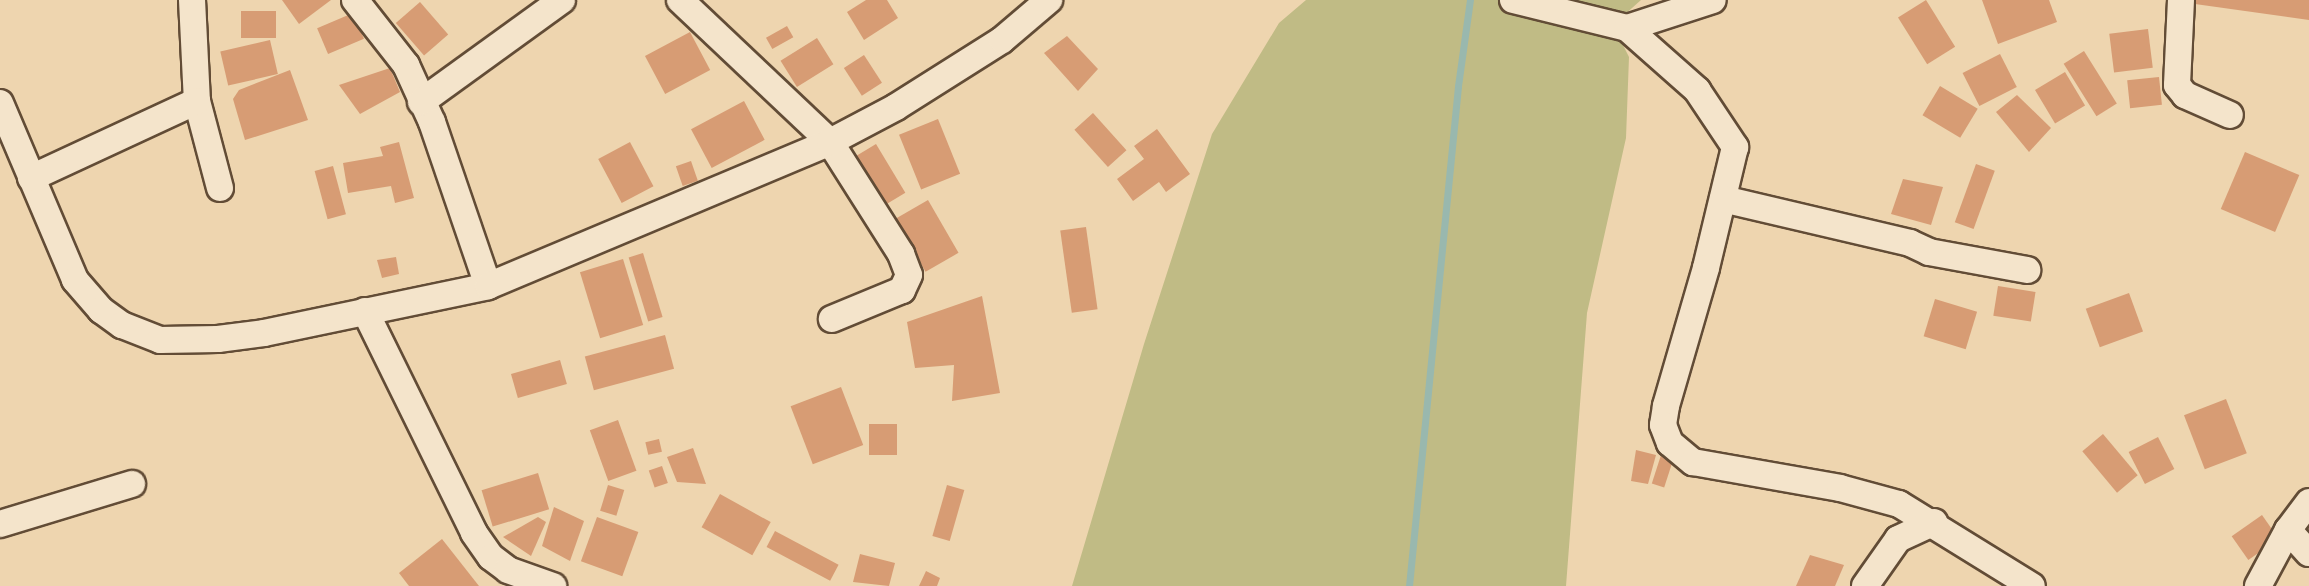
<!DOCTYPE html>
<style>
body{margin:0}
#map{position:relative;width:2309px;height:586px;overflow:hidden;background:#eed5af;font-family:"Libre Caslon Text",serif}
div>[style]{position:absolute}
.green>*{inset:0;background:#c0bb85}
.stream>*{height:7px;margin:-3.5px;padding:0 3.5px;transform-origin:3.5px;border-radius:3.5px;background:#99b8ae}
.building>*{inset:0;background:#d79c74;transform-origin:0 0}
.roads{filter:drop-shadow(2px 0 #624c36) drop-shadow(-2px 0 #624c36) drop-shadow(0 2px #624c36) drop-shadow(0 -2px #624c36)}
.street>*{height:26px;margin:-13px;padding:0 13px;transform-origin:13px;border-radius:13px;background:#f4e4cb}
span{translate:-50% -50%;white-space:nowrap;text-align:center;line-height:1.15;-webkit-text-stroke:5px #f4e4cb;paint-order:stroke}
</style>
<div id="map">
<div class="green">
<i style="clip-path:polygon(1306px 0,1641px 0,1613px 25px,1629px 57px,1626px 138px,1587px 313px,1566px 586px,1072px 586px,1144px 344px,1212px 134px,1279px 23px)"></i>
</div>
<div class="stream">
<i style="left:1409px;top:586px;width:502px;rotate:-84.4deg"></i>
<i style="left:1458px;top:86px;width:87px;rotate:-82.1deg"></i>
</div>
<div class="building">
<i style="clip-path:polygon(282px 0,331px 0,299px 24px)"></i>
<i style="clip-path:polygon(866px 0,887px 0,898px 18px,864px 40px,847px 12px)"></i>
<i style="left:1926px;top:0;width:55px;height:33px;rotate:58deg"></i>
<i style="clip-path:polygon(1982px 0,2049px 0,2057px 22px,1998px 44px)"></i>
<i style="clip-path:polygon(2196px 0,2309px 0,2309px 20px,2195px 4px)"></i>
<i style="left:420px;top:2px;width:43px;height:32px;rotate:49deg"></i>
<i style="left:241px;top:11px;width:35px;height:27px"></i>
<i style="left:353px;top:13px;width:28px;height:39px;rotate:67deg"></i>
<i style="left:787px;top:26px;width:13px;height:24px;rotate:61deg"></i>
<i style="left:2148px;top:29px;width:39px;height:39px;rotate:83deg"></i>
<i style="left:690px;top:32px;width:43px;height:51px;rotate:62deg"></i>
<i style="clip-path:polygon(1067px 36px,1098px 69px,1078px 91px,1044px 53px)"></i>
<i style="left:817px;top:38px;width:31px;height:43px;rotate:58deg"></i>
<i style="left:270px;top:40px;width:35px;height:51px;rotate:77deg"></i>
<i style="left:2084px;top:51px;width:62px;height:24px;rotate:58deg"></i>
<i style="left:2000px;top:54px;width:37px;height:42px;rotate:63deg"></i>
<i style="left:864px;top:55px;width:33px;height:24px;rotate:57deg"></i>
<i style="clip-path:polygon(390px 68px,400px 92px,360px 114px,339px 85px)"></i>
<i style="clip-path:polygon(290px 70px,308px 120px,245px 140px,233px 99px,239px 90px)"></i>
<i style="left:2065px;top:72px;width:39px;height:35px;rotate:59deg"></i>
<i style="left:2159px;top:77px;width:28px;height:32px;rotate:84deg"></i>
<i style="left:1940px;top:86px;width:44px;height:34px;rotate:31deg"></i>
<i style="clip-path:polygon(2017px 95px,2051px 128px,2029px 152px,1996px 112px)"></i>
<i style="left:744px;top:101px;width:44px;height:60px;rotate:62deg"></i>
<i style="left:1093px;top:113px;width:50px;height:25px;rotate:48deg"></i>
<i style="left:938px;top:119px;width:59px;height:42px;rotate:68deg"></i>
<i style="clip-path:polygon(1157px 129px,1190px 174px,1166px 192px,1159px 182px,1133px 201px,1117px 179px,1144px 159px,1134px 146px)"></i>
<i style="clip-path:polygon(399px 142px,414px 198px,395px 203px,391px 186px,348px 193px,343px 163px,383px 156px,380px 147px)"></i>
<i style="left:630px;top:142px;width:50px;height:36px;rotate:62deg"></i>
<i style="left:876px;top:144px;width:57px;height:31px;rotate:59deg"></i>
<i style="left:2245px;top:152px;width:59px;height:62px;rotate:23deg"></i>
<i style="left:691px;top:161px;width:21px;height:16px;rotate:71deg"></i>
<i style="left:1976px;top:164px;width:20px;height:62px;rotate:20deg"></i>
<i style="left:333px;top:166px;width:50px;height:19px;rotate:75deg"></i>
<i style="clip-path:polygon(1903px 179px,1943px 187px,1931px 225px,1891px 214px)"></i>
<i style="left:928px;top:200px;width:61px;height:38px;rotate:60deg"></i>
<i style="left:1086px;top:227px;width:83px;height:26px;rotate:82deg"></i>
<i style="left:643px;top:253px;width:67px;height:15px;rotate:73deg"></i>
<i style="clip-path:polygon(396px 257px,399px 274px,382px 278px,377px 260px)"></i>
<i style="left:623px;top:259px;width:69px;height:45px;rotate:73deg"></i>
<i style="left:1998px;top:286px;width:38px;height:30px;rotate:9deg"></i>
<i style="left:2129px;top:293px;width:41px;height:46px;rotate:70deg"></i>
<i style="clip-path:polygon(982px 296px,1000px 393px,952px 401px,954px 365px,915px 368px,907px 322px)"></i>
<i style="left:1935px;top:299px;width:44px;height:39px;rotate:17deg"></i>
<i style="left:665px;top:335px;width:35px;height:83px;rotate:75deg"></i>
<i style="left:560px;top:360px;width:25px;height:51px;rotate:74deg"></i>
<i style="left:841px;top:387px;width:62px;height:54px;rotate:69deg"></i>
<i style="left:2226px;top:399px;width:58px;height:45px;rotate:69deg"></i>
<i style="left:618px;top:420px;width:54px;height:30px;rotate:70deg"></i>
<i style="left:869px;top:424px;width:28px;height:31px"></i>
<i style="left:2103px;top:434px;width:54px;height:27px;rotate:50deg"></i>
<i style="left:2158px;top:437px;width:36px;height:33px;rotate:63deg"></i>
<i style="left:659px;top:439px;width:13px;height:14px;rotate:77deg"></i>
<i style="clip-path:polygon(693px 448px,706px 484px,677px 482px,667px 457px)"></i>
<i style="clip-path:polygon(1636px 450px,1656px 455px,1648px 484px,1631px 481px)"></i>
<i style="left:1662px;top:452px;width:13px;height:33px;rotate:18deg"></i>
<i style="left:662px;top:466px;width:18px;height:14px;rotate:71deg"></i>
<i style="left:538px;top:473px;width:38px;height:59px;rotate:73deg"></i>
<i style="left:608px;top:485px;width:17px;height:27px;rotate:17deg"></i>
<i style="left:947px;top:485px;width:18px;height:53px;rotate:16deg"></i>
<i style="left:720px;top:494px;width:58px;height:38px;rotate:29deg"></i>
<i style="clip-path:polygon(554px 507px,584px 521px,570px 561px,542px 546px)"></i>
<i style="left:2262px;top:515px;width:29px;height:37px;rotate:55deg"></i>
<i style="clip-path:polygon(538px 517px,546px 522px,531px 556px,503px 537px)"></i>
<i style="left:597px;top:517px;width:44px;height:47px;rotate:20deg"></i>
<i style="left:775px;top:531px;width:72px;height:18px;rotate:28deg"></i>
<i style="clip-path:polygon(442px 539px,479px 586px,409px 586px,399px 573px)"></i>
<i style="clip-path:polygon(860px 554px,895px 563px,889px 586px,853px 582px)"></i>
<i style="clip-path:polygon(1810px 555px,1844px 565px,1835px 586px,1796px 586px)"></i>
<i style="clip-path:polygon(926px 571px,940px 578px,937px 586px,919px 586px)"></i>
</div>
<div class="roads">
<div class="street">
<i style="left:192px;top:0;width:101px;rotate:87.2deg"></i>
<i style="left:197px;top:101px;width:90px;rotate:75.2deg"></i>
<i style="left:355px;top:0;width:83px;rotate:51.9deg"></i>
<i style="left:406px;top:65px;width:63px;rotate:65.5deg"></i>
<i style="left:432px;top:122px;width:173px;rotate:71.1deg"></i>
<i style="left:680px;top:0;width:207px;rotate:43.4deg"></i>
<i style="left:830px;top:142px;width:133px;rotate:57.6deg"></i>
<i style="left:901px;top:254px;width:22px;rotate:69deg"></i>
<i style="left:909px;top:275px;width:17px;rotate:115deg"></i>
<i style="left:902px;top:290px;width:76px;rotate:157.5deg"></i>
<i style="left:1513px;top:0;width:117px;rotate:13.8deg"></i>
<i style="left:1627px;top:28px;width:90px;rotate:-18deg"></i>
<i style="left:2181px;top:0;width:85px;rotate:92.7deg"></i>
<i style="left:2177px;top:85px;width:13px;rotate:51deg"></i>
<i style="left:2185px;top:95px;width:49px;rotate:24deg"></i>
<i style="left:1627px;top:28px;width:94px;rotate:41.5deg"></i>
<i style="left:1697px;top:90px;width:69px;rotate:56.3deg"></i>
<i style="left:1735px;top:147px;width:124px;rotate:103.5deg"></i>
<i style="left:1706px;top:268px;width:144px;rotate:106.2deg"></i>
<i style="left:1666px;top:406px;width:19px;rotate:99deg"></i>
<i style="left:1663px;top:425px;width:19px;rotate:69deg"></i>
<i style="left:1670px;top:443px;width:30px;rotate:40deg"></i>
<i style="left:1693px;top:462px;width:149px;rotate:10deg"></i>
<i style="left:1840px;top:488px;width:61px;rotate:15.2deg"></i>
<i style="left:1899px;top:504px;width:156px;rotate:31.7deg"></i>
<i style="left:421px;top:102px;width:174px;rotate:-35.9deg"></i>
<i style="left:0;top:103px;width:192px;rotate:67deg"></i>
<i style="left:75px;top:280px;width:40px;rotate:49deg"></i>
<i style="left:101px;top:310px;width:26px;rotate:36deg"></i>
<i style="left:122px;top:325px;width:41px;rotate:21.5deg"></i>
<i style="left:160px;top:340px;width:58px;rotate:-1deg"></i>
<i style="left:218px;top:339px;width:46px;rotate:-7.4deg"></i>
<i style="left:264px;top:333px;width:229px;rotate:-11.8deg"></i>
<i style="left:488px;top:286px;width:371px;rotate:-22.8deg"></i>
<i style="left:830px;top:142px;width:75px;rotate:-27.9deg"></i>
<i style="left:896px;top:107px;width:125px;rotate:-32.3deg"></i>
<i style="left:1002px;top:40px;width:62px;rotate:-40.4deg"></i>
<i style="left:31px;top:178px;width:183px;rotate:-24.9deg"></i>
<i style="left:1723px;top:199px;width:192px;rotate:13.2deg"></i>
<i style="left:1910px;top:243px;width:21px;rotate:25deg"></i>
<i style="left:1929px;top:252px;width:100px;rotate:10.4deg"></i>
<i style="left:365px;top:311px;width:247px;rotate:63.8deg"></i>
<i style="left:474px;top:533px;width:29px;rotate:55deg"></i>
<i style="left:491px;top:557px;width:21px;rotate:37deg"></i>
<i style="left:508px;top:570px;width:48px;rotate:19.6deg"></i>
<i style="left:0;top:524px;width:138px;rotate:-16.9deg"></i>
<i style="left:2288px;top:530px;width:31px;rotate:48deg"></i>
<i style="left:1865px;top:586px;width:57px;rotate:-54.9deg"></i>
<i style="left:1898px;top:539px;width:40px;rotate:-25deg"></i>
<i style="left:2258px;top:586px;width:64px;rotate:-61.8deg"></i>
<i style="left:2288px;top:530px;width:35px;rotate:-53deg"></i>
</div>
</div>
</div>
